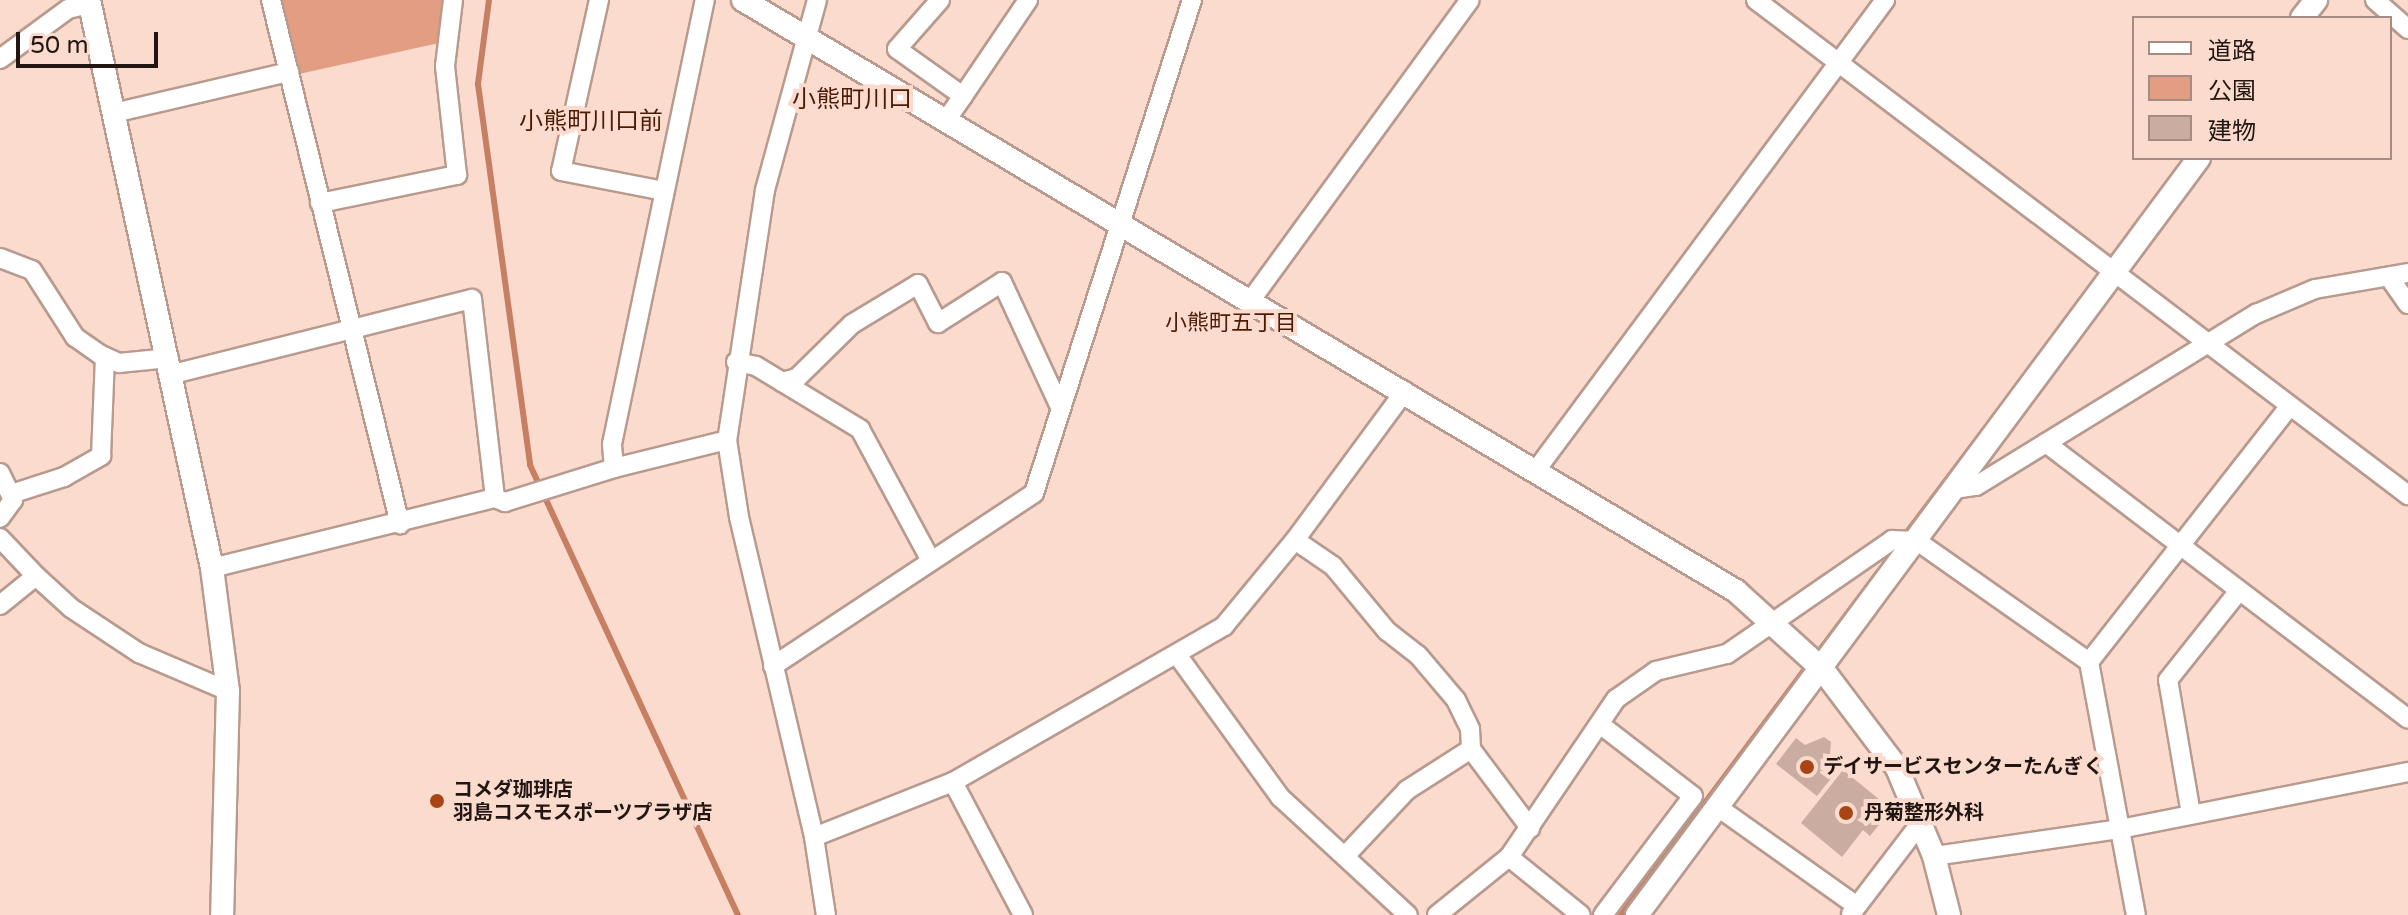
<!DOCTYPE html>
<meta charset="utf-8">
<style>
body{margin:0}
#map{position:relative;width:2408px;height:915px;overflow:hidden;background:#fbdbce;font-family:"Varela Round","Noto Sans JP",sans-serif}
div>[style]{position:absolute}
.green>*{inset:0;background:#e29d82}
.stream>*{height:6px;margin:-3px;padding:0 3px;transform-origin:3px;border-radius:3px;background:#c67f63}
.building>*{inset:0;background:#cbaca0}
.roads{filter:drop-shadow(2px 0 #b89a8e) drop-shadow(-2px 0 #b89a8e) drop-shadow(0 2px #b89a8e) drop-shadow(0 -2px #b89a8e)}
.minor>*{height:18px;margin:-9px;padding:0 9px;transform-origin:9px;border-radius:9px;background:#fff}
.tertiary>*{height:22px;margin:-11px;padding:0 11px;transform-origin:11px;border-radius:11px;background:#fff}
.dots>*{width:22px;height:22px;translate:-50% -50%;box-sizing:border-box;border:4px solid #fbdbce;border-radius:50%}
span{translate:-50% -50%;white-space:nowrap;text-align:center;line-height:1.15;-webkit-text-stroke:8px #fbdbce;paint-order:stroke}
.poi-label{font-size:20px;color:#211611;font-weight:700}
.left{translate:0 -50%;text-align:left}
.neighbourhood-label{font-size:22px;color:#4b1b05}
.quarter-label{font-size:24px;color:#4b1b05}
.legend{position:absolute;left:2132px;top:16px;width:260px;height:144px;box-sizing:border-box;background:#fbdbce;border:2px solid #a48c82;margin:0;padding:10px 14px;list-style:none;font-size:24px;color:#211611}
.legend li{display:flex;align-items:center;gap:16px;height:40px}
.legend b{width:40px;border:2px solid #a48c82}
.scale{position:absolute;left:16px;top:32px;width:142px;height:36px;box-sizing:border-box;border:4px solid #211611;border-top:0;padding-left:10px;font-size:24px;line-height:28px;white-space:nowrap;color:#211611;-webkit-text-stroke:6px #fbdbce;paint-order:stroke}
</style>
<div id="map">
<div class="green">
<i style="clip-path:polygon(280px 0,442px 0,439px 43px,299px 74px)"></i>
</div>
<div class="stream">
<i style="left:489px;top:0;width:85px;rotate:97.5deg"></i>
<i style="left:478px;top:84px;width:385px;rotate:82.2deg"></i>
<i style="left:530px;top:465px;width:496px;rotate:65.2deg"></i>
<i style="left:1904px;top:536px;width:133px;rotate:-53deg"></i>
<i style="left:1816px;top:655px;width:105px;rotate:-53.1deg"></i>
<i style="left:1621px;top:915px;width:314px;rotate:-53.2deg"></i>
</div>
<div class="building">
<i style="clip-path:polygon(1824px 737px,1831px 742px,1829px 763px,1837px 771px,1817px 796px,1776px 764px,1796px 738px,1805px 745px)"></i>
<i style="clip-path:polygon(1843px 770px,1885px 804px,1879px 810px,1886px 816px,1870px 836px,1863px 830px,1842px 857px,1801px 823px)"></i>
</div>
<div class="roads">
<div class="minor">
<i style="left:271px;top:0;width:540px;rotate:76.17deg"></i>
<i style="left:599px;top:0;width:175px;rotate:102.5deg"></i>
<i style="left:561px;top:171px;width:105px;rotate:11deg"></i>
<i style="left:817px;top:0;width:197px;rotate:105.3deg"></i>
<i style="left:765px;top:190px;width:253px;rotate:98.6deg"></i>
<i style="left:727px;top:440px;width:78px;rotate:81.1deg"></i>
<i style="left:739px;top:517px;width:329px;rotate:76.8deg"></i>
<i style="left:814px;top:837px;width:79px;rotate:81.3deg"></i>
<i style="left:940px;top:0;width:65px;rotate:131.3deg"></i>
<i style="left:897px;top:49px;width:81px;rotate:35.5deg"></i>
<i style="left:963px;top:96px;width:29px;rotate:125deg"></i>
<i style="left:1756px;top:0;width:819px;rotate:37.21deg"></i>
<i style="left:2375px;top:0;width:44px;rotate:41.3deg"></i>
<i style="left:0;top:59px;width:84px;rotate:-36.3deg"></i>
<i style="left:68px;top:9px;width:23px;rotate:-13deg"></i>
<i style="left:963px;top:96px;width:116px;rotate:-55.9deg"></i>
<i style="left:114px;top:113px;width:180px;rotate:-13.2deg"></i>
<i style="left:320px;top:203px;width:140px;rotate:-11.6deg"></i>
<i style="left:457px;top:175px;width:110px;rotate:-96.3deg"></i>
<i style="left:445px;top:66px;width:66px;rotate:-83.1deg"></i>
<i style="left:0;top:258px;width:34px;rotate:21deg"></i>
<i style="left:32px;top:270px;width:80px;rotate:57.3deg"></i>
<i style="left:75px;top:337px;width:32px;rotate:35deg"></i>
<i style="left:101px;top:355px;width:20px;rotate:24deg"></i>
<i style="left:119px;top:363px;width:50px;rotate:-5.7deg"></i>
<i style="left:2389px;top:277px;width:33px;rotate:55deg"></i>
<i style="left:1251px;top:300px;width:371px;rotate:-53.9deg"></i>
<i style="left:736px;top:362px;width:20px;rotate:11deg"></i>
<i style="left:756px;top:366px;width:122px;rotate:31.2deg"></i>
<i style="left:860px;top:429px;width:150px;rotate:61.7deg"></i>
<i style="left:173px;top:374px;width:308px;rotate:-14.1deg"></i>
<i style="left:472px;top:299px;width:200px;rotate:83.4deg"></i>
<i style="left:782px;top:382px;width:16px;rotate:-15deg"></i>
<i style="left:797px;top:378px;width:77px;rotate:-44.5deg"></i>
<i style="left:852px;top:324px;width:77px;rotate:-31.2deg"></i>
<i style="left:918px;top:284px;width:44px;rotate:62.9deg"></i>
<i style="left:938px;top:323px;width:76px;rotate:-32.6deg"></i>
<i style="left:1002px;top:282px;width:140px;rotate:65.1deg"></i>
<i style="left:2046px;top:443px;width:455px;rotate:37.3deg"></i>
<i style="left:614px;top:468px;width:24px;rotate:-95deg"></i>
<i style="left:612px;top:444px;width:454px;rotate:-78.2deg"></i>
<i style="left:1537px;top:469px;width:584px;rotate:-53.42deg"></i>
<i style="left:0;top:473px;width:30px;rotate:64deg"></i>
<i style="left:13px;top:500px;width:22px;rotate:126deg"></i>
<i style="left:1954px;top:489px;width:22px;rotate:-8deg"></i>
<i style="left:1976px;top:486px;width:329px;rotate:-31.6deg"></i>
<i style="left:2256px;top:314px;width:64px;rotate:-23deg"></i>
<i style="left:2315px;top:289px;width:94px;rotate:-9.8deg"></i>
<i style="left:11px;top:494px;width:56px;rotate:-17.8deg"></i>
<i style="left:64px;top:477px;width:43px;rotate:-29.6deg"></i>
<i style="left:101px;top:456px;width:99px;rotate:-87.7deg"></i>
<i style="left:0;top:538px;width:52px;rotate:46.5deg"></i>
<i style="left:1295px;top:540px;width:46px;rotate:34.4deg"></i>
<i style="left:1333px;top:566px;width:85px;rotate:50.3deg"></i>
<i style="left:1387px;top:631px;width:39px;rotate:38deg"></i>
<i style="left:1418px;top:655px;width:59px;rotate:49.8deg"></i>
<i style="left:1456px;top:700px;width:32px;rotate:64deg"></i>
<i style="left:1470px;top:729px;width:20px;rotate:87deg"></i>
<i style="left:1471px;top:749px;width:99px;rotate:53.2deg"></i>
<i style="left:212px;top:568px;width:292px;rotate:-13.9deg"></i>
<i style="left:495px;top:498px;width:11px;rotate:22deg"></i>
<i style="left:505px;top:502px;width:114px;rotate:-17.3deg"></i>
<i style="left:614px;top:468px;width:116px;rotate:-13.9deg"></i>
<i style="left:0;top:605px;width:46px;rotate:-38.9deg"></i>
<i style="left:36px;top:576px;width:47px;rotate:42.4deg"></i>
<i style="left:71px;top:608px;width:82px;rotate:33.5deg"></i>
<i style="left:139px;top:653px;width:97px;rotate:23.1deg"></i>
<i style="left:1178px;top:656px;width:174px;rotate:54.1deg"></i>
<i style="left:1280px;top:797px;width:174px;rotate:42.7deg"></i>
<i style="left:2089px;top:662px;width:325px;rotate:-51.9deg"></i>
<i style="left:773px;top:666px;width:313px;rotate:-33.5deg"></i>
<i style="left:1034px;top:493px;width:518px;rotate:-72.23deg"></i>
<i style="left:1601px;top:725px;width:116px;rotate:37.7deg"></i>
<i style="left:1693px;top:796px;width:149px;rotate:127.1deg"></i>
<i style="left:953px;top:782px;width:150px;rotate:62.2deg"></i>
<i style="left:1719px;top:808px;width:169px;rotate:35.4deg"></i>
<i style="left:2191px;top:814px;width:136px;rotate:-99.7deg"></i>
<i style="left:2168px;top:680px;width:112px;rotate:-51.5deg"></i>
<i style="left:814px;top:837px;width:149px;rotate:-21.6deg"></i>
<i style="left:953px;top:782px;width:313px;rotate:-29.9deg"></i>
<i style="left:1224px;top:626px;width:112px;rotate:-50.5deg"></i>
<i style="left:1295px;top:540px;width:185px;rotate:-53.6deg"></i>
<i style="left:1346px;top:855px;width:89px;rotate:-46.8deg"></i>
<i style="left:1407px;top:790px;width:76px;rotate:-32.6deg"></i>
<i style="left:1934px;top:856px;width:188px;rotate:-8.3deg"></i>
<i style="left:2120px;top:829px;width:294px;rotate:-11.2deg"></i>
<i style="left:1509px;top:857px;width:92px;rotate:38.9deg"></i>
<i style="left:1851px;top:914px;width:117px;rotate:-52.6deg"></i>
<i style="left:1437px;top:915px;width:92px;rotate:-38.9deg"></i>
<i style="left:1509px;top:857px;width:191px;rotate:-55.9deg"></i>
<i style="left:1616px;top:699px;width:49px;rotate:-35deg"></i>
<i style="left:1656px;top:671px;width:73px;rotate:-13.5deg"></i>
<i style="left:1727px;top:654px;width:201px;rotate:-34.6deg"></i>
<i style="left:1892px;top:540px;width:25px;rotate:2deg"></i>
<i style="left:1917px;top:541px;width:210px;rotate:35.1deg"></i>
<i style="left:2089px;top:662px;width:257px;rotate:79.5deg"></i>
</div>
<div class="tertiary">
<i style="left:89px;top:0;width:581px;rotate:77.78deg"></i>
<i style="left:212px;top:568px;width:124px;rotate:82.6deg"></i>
<i style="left:228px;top:691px;width:224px;rotate:91.5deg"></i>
<i style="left:743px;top:0;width:1156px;rotate:30.76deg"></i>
<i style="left:1736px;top:591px;width:118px;rotate:42.2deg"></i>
<i style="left:1823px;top:670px;width:123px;rotate:52.9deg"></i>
<i style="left:1897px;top:768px;width:95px;rotate:67.2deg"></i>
<i style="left:1934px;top:856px;width:61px;rotate:75.7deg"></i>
<i style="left:2302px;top:18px;width:23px;rotate:-52deg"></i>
<i style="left:1637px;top:915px;width:943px;rotate:-53.41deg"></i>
</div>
</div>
<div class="dots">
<i style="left:1807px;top:767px;background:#a94514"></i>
<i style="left:437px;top:801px;background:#a94514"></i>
<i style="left:1846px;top:813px;background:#a94514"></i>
</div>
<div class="poi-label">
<span class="left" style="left:1823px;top:767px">デイサービスセンターたんぎく</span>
<span class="left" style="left:453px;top:802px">コメダ珈琲店<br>羽島コスモスポーツプラザ店</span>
<span class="left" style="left:1864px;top:813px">丹菊整形外科</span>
</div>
<div class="neighbourhood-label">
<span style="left:1231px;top:324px">小熊町五丁目</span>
</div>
<div class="quarter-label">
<span style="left:852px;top:100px">小熊町川口</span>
<span style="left:591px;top:122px">小熊町川口前</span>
</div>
<ul class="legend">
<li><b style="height:10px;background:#fff"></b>道路</li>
<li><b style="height:22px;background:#e29d82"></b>公園</li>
<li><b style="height:22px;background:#cbaca0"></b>建物</li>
</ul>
<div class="scale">50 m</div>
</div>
